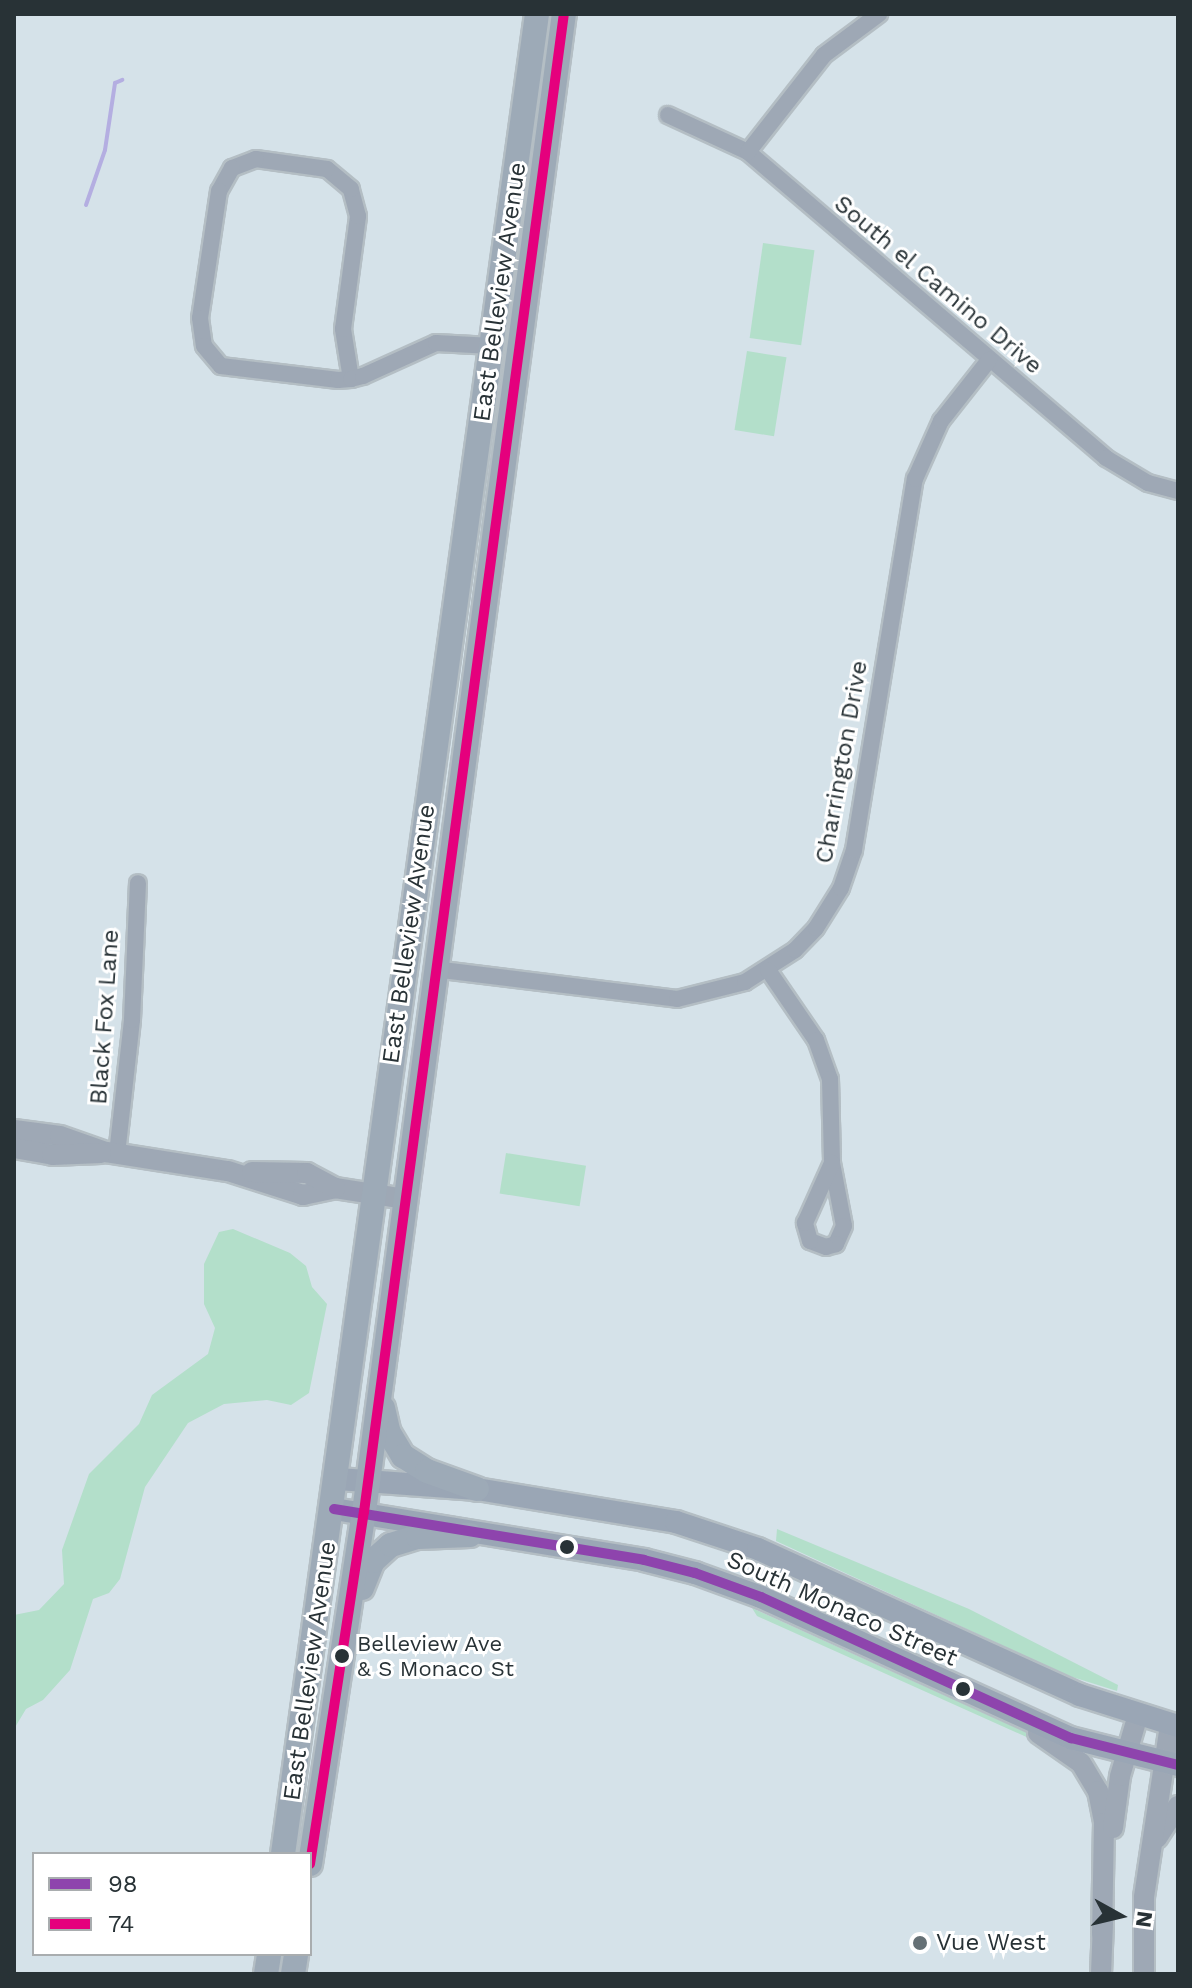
<!DOCTYPE html>
<style>
body{margin:0}
#map{position:relative;width:1192px;height:1988px;overflow:hidden;background:#d5e2e9;font-family:"Work Sans",sans-serif}
div>[style]{position:absolute}
.green>*{inset:0;background:#b3dfca;transform-origin:0 0}
.stream>*{height:4px;margin:-2px;padding:0 2px;transform-origin:2px;border-radius:2px;background:#b4aee1}
.roads{filter:drop-shadow(2px 0 #b4bec4) drop-shadow(-2px 0 #b4bec4) drop-shadow(0 2px #b4bec4) drop-shadow(0 -2px #b4bec4)}
.minor>*{height:16px;margin:-8px;padding:0 8px;transform-origin:8px;border-radius:8px;background:#9ea8b5}
.tertiary>*{height:20px;margin:-10px;padding:0 10px;transform-origin:10px;border-radius:10px;background:#9ea8b5}
.secondary>*{height:22px;margin:-11px;padding:0 11px;transform-origin:11px;border-radius:11px;background:#9aa6b5}
.primary>*{height:24px;margin:-12px;padding:0 12px;transform-origin:12px;border-radius:12px;background:#9daab7}
.bus-1>*{height:10px;margin:-5px;padding:0 5px;transform-origin:5px;border-radius:5px;background:#8e44ad}
.bus-2>*{height:10px;margin:-5px;padding:0 5px;transform-origin:5px;border-radius:5px;background:#e5007d}
.dots>*{width:22px;height:22px;translate:-50% -50%;box-sizing:border-box;border:4px solid #fff;border-radius:50%}
span{translate:-50% -50%;white-space:nowrap;text-align:center;line-height:1.15;-webkit-text-stroke:6px #fff;paint-order:stroke}
.bus-label{font-size:22px;color:#283236}
.left{translate:0 -50%;text-align:left}
.street-label{font-size:24px;color:#283236}
.poi-label{font-size:24px;color:#283236}
.frame{position:absolute;inset:0;border:16px solid #283236;pointer-events:none}
.legend{position:absolute;left:32px;top:1852px;width:280px;height:104px;box-sizing:border-box;background:#fff;border:2px solid #a9adaf;margin:0;padding:10px 14px;list-style:none;font-size:24px;color:#283236}
.legend li{display:flex;align-items:center;gap:16px;height:40px}
.legend b{width:40px;border:2px solid #a9adaf}
.north{position:absolute;left:1080px;top:1876px;width:80px;height:80px;-webkit-text-stroke:6px #fff;paint-order:stroke;rotate:98deg;font-size:22px;font-weight:700;line-height:32px;text-align:center;color:#283236}
.north::after{content:'';display:block;margin:auto;width:28px;height:36px;background:#283236;clip-path:polygon(50% 0,100% 100%,50% 72%,0 100%)}
</style>
<div id="map">
<div class="green">
<i style="left:763px;top:243px;width:52px;height:96px;rotate:8deg"></i>
<i style="left:747px;top:351px;width:40px;height:80px;rotate:9deg"></i>
<i style="left:506px;top:1153px;width:81px;height:41px;rotate:9deg"></i>
<i style="clip-path:polygon(233px 1229px,290px 1253px,306px 1266px,312px 1287px,327px 1304px,309px 1393px,291px 1405px,267px 1400px,224px 1404px,188px 1423px,145px 1487px,120px 1579px,109px 1593px,93px 1599px,70px 1670px,43px 1700px,26px 1709px,14px 1729px,14px 1615px,39px 1610px,64px 1584px,62px 1550px,89px 1474px,139px 1424px,152px 1395px,208px 1354px,215px 1328px,204px 1304px,204px 1264px,219px 1232px)"></i>
<i style="clip-path:polygon(777px 1529px,969px 1609px,1118px 1685px,1117px 1691px,1066px 1675px,776px 1541px)"></i>
<i style="clip-path:polygon(752px 1608px,1052px 1744px,1079px 1773px,1042px 1744px,757px 1616px)"></i>
</div>
<div class="stream">
<i style="left:86px;top:205px;width:58px;rotate:-70.9deg"></i>
<i style="left:105px;top:150px;width:68px;rotate:-81.5deg"></i>
<i style="left:115px;top:83px;width:8px;rotate:-23deg"></i>
</div>
<div class="roads">
<div class="minor">
<i style="left:668px;top:115px;width:88px;rotate:24.8deg"></i>
<i style="left:748px;top:152px;width:471px;rotate:40.5deg"></i>
<i style="left:1106px;top:458px;width:49px;rotate:30.8deg"></i>
<i style="left:1148px;top:483px;width:31px;rotate:15deg"></i>
<i style="left:748px;top:152px;width:123px;rotate:-51.9deg"></i>
<i style="left:824px;top:55px;width:69px;rotate:-36.7deg"></i>
<i style="left:351px;top:379px;width:51px;rotate:-99.1deg"></i>
<i style="left:343px;top:329px;width:114px;rotate:-82.4deg"></i>
<i style="left:358px;top:216px;width:28px;rotate:-105deg"></i>
<i style="left:351px;top:189px;width:31px;rotate:-140deg"></i>
<i style="left:327px;top:169px;width:72px;rotate:-172deg"></i>
<i style="left:256px;top:159px;width:26px;rotate:159deg"></i>
<i style="left:232px;top:168px;width:26px;rotate:119deg"></i>
<i style="left:219px;top:191px;width:128px;rotate:98.5deg"></i>
<i style="left:200px;top:318px;width:28px;rotate:82deg"></i>
<i style="left:204px;top:346px;width:26px;rotate:50deg"></i>
<i style="left:221px;top:366px;width:118px;rotate:6.8deg"></i>
<i style="left:338px;top:380px;width:13px;rotate:-4deg"></i>
<i style="left:351px;top:379px;width:12px;rotate:-14deg"></i>
<i style="left:363px;top:376px;width:80px;rotate:-24.3deg"></i>
<i style="left:436px;top:343px;width:56px;rotate:3.1deg"></i>
<i style="left:434px;top:969px;width:245px;rotate:7deg"></i>
<i style="left:677px;top:999px;width:70px;rotate:-14deg"></i>
<i style="left:745px;top:982px;width:59px;rotate:-32.6deg"></i>
<i style="left:795px;top:950px;width:30px;rotate:-46deg"></i>
<i style="left:816px;top:928px;width:47px;rotate:-58deg"></i>
<i style="left:841px;top:888px;width:40px;rotate:-71.1deg"></i>
<i style="left:854px;top:850px;width:376px;rotate:-80.7deg"></i>
<i style="left:915px;top:479px;width:64px;rotate:-65.9deg"></i>
<i style="left:941px;top:421px;width:78px;rotate:-51.8deg"></i>
<i style="left:768px;top:970px;width:85px;rotate:55.6deg"></i>
<i style="left:816px;top:1040px;width:41px;rotate:70.3deg"></i>
<i style="left:830px;top:1079px;width:84px;rotate:88.6deg"></i>
<i style="left:832px;top:1163px;width:64px;rotate:79.2deg"></i>
<i style="left:844px;top:1226px;width:20px;rotate:114deg"></i>
<i style="left:836px;top:1244px;width:10px;rotate:163deg"></i>
<i style="left:826px;top:1247px;width:17px;rotate:-159deg"></i>
<i style="left:810px;top:1241px;width:19px;rotate:-106deg"></i>
<i style="left:805px;top:1223px;width:66px;rotate:-65.8deg"></i>
<i style="left:117px;top:1154px;width:135px;rotate:-83.6deg"></i>
<i style="left:132px;top:1020px;width:137px;rotate:-87.5deg"></i>
</div>
<div class="tertiary">
<i style="left:14px;top:1130px;width:46px;rotate:7.4deg"></i>
<i style="left:60px;top:1136px;width:49px;rotate:19.2deg"></i>
<i style="left:106px;top:1152px;width:123px;rotate:8.9deg"></i>
<i style="left:228px;top:1171px;width:79px;rotate:17.7deg"></i>
<i style="left:303px;top:1195px;width:33px;rotate:-12deg"></i>
<i style="left:335px;top:1188px;width:72px;rotate:8.8deg"></i>
<i style="left:14px;top:1148px;width:39px;rotate:10deg"></i>
<i style="left:52px;top:1155px;width:49px;rotate:-2.3deg"></i>
<i style="left:252px;top:1172px;width:55px;rotate:1deg"></i>
<i style="left:307px;top:1173px;width:32px;rotate:28deg"></i>
<i style="left:1038px;top:1733px;width:52px;rotate:34.9deg"></i>
<i style="left:1081px;top:1763px;width:33px;rotate:59deg"></i>
<i style="left:1098px;top:1791px;width:33px;rotate:79deg"></i>
<i style="left:1104px;top:1823px;width:111px;rotate:91deg"></i>
<i style="left:1113px;top:1828px;width:52px;rotate:-82.3deg"></i>
<i style="left:1120px;top:1776px;width:64px;rotate:-73.6deg"></i>
<i style="left:1157px;top:1838px;width:38px;rotate:-57deg"></i>
<i style="left:1101px;top:1974px;width:51px;rotate:-87.8deg"></i>
<i style="left:1144px;top:1974px;width:77px;rotate:-90deg"></i>
<i style="left:1144px;top:1897px;width:174px;rotate:-81.4deg"></i>
</div>
<div class="secondary">
<i style="left:338px;top:1479px;width:139px;rotate:4.1deg"></i>
<i style="left:477px;top:1489px;width:202px;rotate:9.4deg"></i>
<i style="left:676px;top:1522px;width:86px;rotate:18.2deg"></i>
<i style="left:758px;top:1549px;width:354px;rotate:24.4deg"></i>
<i style="left:1080px;top:1695px;width:103px;rotate:17.6deg"></i>
<i style="left:334px;top:1509px;width:314px;rotate:9.3deg"></i>
<i style="left:644px;top:1560px;width:53px;rotate:14.3deg"></i>
<i style="left:695px;top:1573px;width:70px;rotate:20deg"></i>
<i style="left:761px;top:1597px;width:341px;rotate:24.5deg"></i>
<i style="left:1071px;top:1738px;width:110px;rotate:14.2deg"></i>
</div>
<div class="primary">
<i style="left:383px;top:1408px;width:26px;rotate:77deg"></i>
<i style="left:389px;top:1433px;width:27px;rotate:59deg"></i>
<i style="left:403px;top:1456px;width:28px;rotate:32deg"></i>
<i style="left:427px;top:1471px;width:53px;rotate:19.8deg"></i>
<i style="left:362px;top:1588px;width:29px;rotate:-68deg"></i>
<i style="left:373px;top:1561px;width:24px;rotate:-42deg"></i>
<i style="left:391px;top:1545px;width:28px;rotate:-17deg"></i>
<i style="left:418px;top:1537px;width:52px;rotate:-2.2deg"></i>
<i style="left:283px;top:1854px;width:1857px;rotate:-82.14deg"></i>
<i style="left:310px;top:1864px;width:356px;rotate:-81.3deg"></i>
<i style="left:364px;top:1512px;width:1511px;rotate:-82.4deg"></i>
<i style="left:266px;top:1974px;width:20px;rotate:-81deg"></i>
<i style="left:293px;top:1974px;width:20px;rotate:-81deg"></i>
</div>
</div>
<div class="bus-1">
<i style="left:334px;top:1509px;width:314px;rotate:9.3deg"></i>
<i style="left:644px;top:1560px;width:53px;rotate:14.3deg"></i>
<i style="left:695px;top:1573px;width:70px;rotate:20deg"></i>
<i style="left:761px;top:1597px;width:341px;rotate:24.5deg"></i>
<i style="left:1071px;top:1738px;width:110px;rotate:14.2deg"></i>
</div>
<div class="bus-2">
<i style="left:310px;top:1864px;width:356px;rotate:-81.3deg"></i>
<i style="left:364px;top:1512px;width:1511px;rotate:-82.4deg"></i>
</div>
<div class="dots">
<i style="left:567px;top:1547px;background:#283236"></i>
<i style="left:342px;top:1656px;background:#283236"></i>
<i style="left:963px;top:1689px;background:#283236"></i>
<i style="left:920px;top:1943px;background:#657075"></i>
</div>
<div class="bus-label">
<span class="left" style="left:357px;top:1656px">Belleview Ave<br>&amp; S Monaco St</span>
</div>
<div class="street-label">
<span style="left:938px;top:285px;rotate:40deg">South el Camino Drive</span>
<span style="left:500px;top:292px;rotate:-82deg">East Belleview Avenue</span>
<span style="left:842px;top:762px;rotate:-80deg">Charrington Drive</span>
<span style="left:409px;top:934px;rotate:-82deg">East Belleview Avenue</span>
<span style="left:105px;top:1017px;rotate:-86deg">Black Fox Lane</span>
<span style="left:842px;top:1609px;rotate:24deg">South Monaco Street</span>
<span style="left:310px;top:1671px;rotate:-82deg">East Belleview Avenue</span>
</div>
<div class="poi-label">
<span class="left" style="left:936px;top:1943px">Vue West</span>
</div>
<div class="frame"></div>
<ul class="legend">
<li><b style="height:10px;background:#8e44ad"></b>98</li>
<li><b style="height:10px;background:#e5007d"></b>74</li>
</ul>
<div class="north">N</div>
</div>
